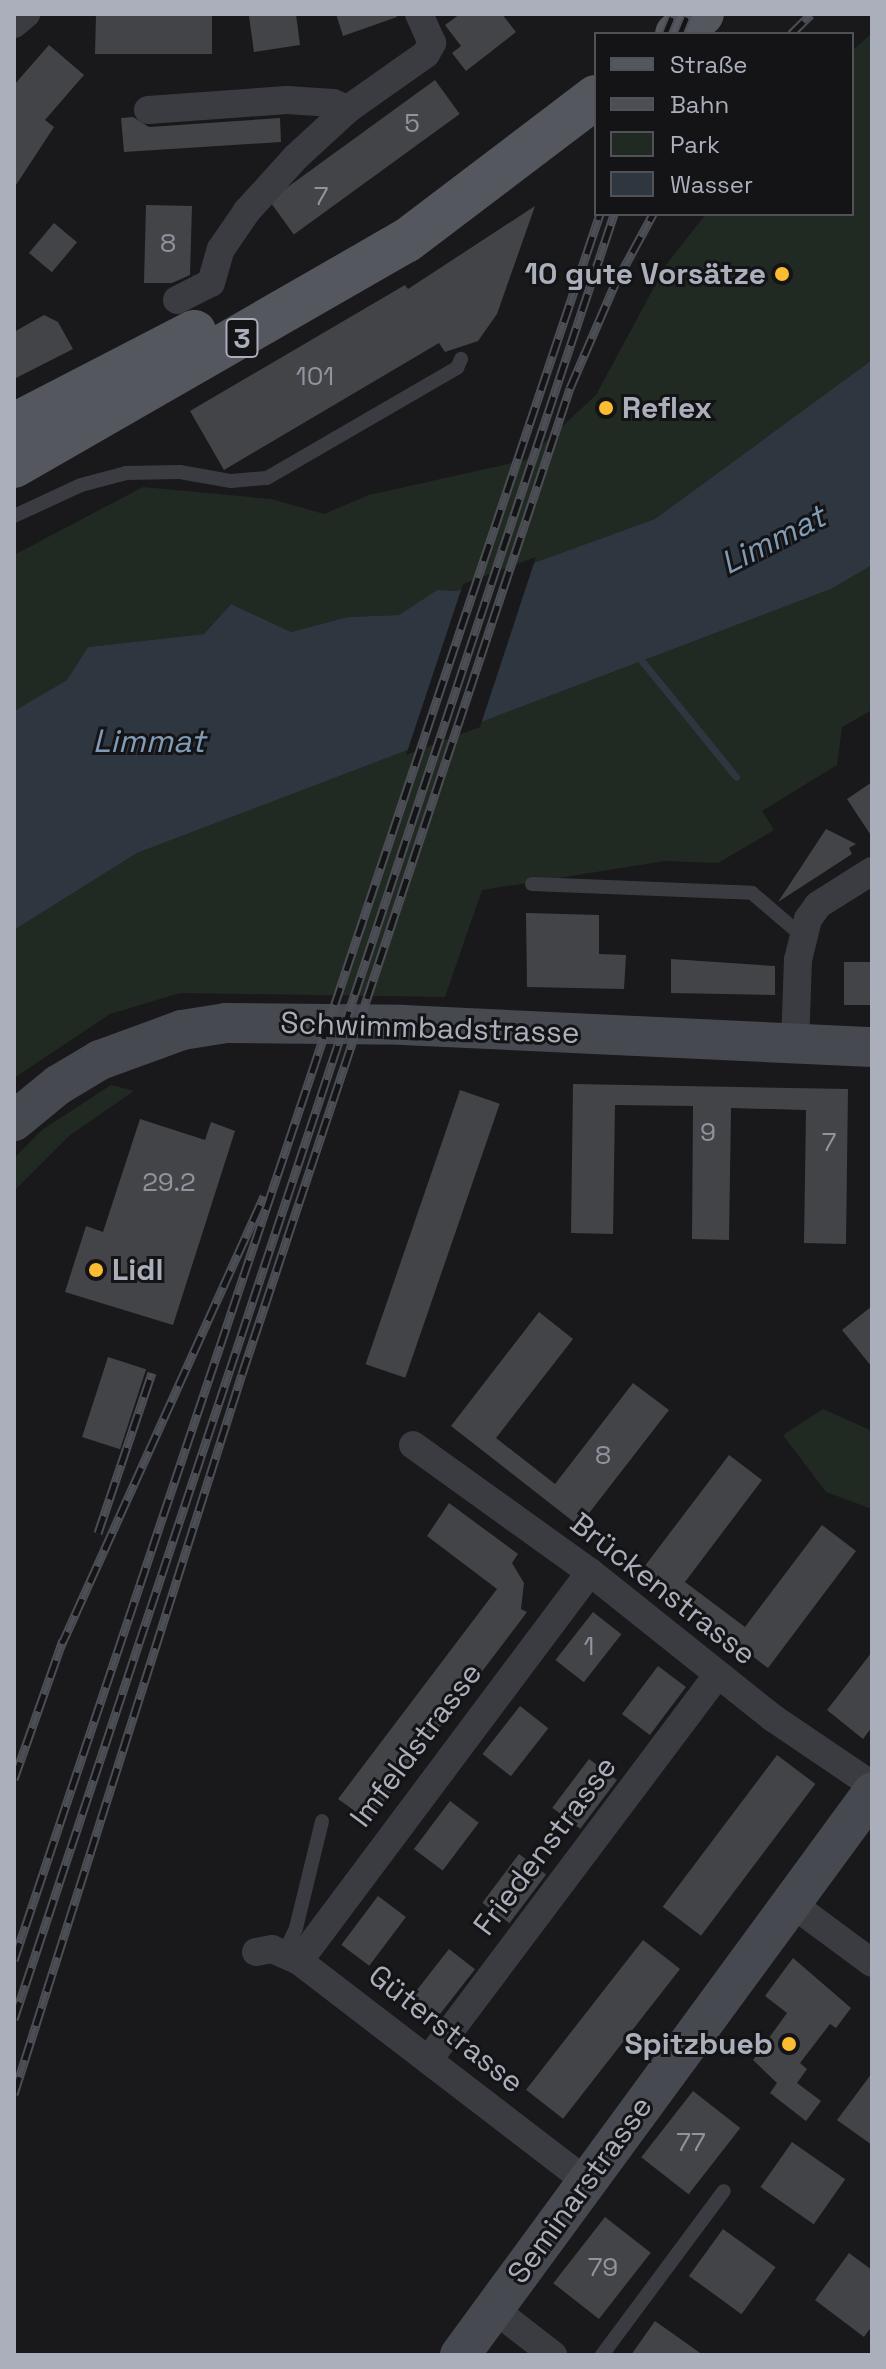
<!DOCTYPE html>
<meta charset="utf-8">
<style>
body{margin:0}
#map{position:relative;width:886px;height:2369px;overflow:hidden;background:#19191b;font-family:"Space Grotesk",sans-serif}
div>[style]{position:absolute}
.green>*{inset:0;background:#202a22}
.water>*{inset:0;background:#2e3740}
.pier>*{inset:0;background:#19191b}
.stream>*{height:7px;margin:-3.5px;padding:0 3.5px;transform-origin:3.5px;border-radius:3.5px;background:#2e3740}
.building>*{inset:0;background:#434448;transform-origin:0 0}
.lane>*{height:14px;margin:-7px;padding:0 7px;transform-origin:7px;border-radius:7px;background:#3b3c42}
.street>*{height:28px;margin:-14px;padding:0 14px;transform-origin:14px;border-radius:14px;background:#3b3c42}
.secondary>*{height:40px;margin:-20px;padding:0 20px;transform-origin:20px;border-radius:20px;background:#474950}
.primary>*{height:44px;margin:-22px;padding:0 22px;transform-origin:22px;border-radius:22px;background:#55575f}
.rail>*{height:9px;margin-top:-4.5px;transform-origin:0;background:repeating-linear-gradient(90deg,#141416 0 18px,#4c4e55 0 36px);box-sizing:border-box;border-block:2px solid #4c4e55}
.dots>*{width:22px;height:22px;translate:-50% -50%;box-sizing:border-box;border:4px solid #141416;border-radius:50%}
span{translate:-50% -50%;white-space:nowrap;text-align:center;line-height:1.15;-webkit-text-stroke:6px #141416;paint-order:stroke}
.number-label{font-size:26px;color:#90949e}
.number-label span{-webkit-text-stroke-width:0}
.shield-label span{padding:2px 6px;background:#141416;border:2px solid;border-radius:6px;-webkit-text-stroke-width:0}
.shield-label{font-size:28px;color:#aaafbb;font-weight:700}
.poi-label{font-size:30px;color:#aaafbb;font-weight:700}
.right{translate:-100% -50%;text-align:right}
.left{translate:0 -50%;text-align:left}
.street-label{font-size:30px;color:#aaafbb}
.water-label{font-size:32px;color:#809cb7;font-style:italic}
.frame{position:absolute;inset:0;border:16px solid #aaafbb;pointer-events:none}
.legend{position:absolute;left:594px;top:32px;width:260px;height:184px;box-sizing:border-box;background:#141416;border:2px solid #505258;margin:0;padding:10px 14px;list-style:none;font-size:24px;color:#aaafbb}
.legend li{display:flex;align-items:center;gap:16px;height:40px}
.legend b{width:40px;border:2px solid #505258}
</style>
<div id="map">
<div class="green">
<i style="clip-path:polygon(872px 33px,872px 360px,655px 519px,456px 591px,437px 590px,399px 615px,348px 617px,291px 632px,231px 604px,204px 634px,88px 647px,67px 680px,14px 711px,14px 555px,143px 487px,271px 499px,324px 514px,369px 495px,526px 460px,596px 395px,666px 265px,706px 214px,852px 214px,852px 51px)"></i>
<i style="clip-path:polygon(872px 565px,872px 710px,842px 727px,837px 765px,762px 811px,774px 830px,718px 863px,665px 861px,482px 890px,445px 997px,180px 993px,110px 1014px,14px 1078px,14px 930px,137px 853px,831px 589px)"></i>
<i style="clip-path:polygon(111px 1085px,134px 1091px,70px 1135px,14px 1191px,14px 1159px,21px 1151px,42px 1130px)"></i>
<i style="clip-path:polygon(823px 1409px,872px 1431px,872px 1509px,826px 1492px,783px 1435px)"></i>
</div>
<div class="water">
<i style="clip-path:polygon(872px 360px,872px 565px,831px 589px,137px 853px,14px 930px,14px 711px,67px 680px,88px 647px,204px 634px,231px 604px,291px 632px,348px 617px,399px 615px,437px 590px,456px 591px,655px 519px)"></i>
</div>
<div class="pier">
<i style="clip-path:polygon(536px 557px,480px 727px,406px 755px,463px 584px)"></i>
</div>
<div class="stream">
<i style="left:637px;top:655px;width:157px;rotate:50.9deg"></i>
</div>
<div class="building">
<i style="clip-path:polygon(166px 14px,212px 14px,212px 54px,95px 54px,96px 15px)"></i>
<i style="clip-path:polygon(296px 14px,300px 45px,254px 52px,249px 16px)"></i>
<i style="clip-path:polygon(336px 14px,396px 14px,397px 17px,343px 36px)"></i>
<i style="clip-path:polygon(460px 14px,502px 14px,516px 32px,466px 71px,452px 53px,461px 46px,445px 25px)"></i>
<i style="clip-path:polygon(49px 45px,84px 75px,45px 120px,54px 127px,14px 188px,14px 85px)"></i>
<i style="left:435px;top:80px;width:42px;height:205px;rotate:54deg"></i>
<i style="clip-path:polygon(133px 117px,149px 127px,280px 118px,281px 142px,124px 152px,121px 118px)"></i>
<i style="clip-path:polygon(146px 205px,192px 206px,190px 275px,172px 283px,144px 283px)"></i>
<i style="clip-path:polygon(535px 206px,497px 314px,478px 341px,445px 352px,439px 343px,224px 470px,190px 411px,405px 285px,408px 289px)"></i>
<i style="left:54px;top:223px;width:30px;height:39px;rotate:40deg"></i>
<i style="clip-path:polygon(44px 315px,58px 322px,73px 349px,14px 379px,14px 332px)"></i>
<i style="clip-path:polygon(872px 782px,872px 837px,847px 799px)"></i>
<i style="clip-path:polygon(826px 829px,856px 844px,849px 848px,852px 854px,778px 902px)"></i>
<i style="clip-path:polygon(526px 913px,599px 915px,599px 954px,626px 955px,624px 989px,527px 987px)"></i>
<i style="clip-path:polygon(671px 959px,775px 966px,775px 995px,671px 993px)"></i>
<i style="left:844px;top:962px;width:27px;height:43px"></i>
<i style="clip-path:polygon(573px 1084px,848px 1089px,846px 1244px,804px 1243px,806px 1110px,731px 1108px,729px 1240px,692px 1239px,693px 1106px,615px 1105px,613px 1234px,571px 1233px)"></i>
<i style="left:460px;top:1090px;width:42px;height:290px;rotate:19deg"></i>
<i style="clip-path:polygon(140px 1119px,205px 1140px,211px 1122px,235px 1131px,173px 1325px,65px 1292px,86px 1226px,103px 1232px)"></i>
<i style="clip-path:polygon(872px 1306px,872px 1367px,842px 1330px)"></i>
<i style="clip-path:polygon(539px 1312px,573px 1339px,496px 1438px,555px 1484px,633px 1383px,669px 1410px,579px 1526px,451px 1426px)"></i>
<i style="left:108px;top:1357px;width:40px;height:84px;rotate:18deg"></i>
<i style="clip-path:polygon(729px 1455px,762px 1480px,685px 1582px,745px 1627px,822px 1525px,856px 1551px,768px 1668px,641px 1571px)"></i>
<i style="clip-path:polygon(449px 1503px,518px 1554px,512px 1563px,524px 1583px,521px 1609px,527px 1612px,369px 1821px,338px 1799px,497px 1589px,427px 1536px)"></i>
<i style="left:593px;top:1612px;width:36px;height:61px;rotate:38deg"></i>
<i style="clip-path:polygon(872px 1652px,872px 1727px,863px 1739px,827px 1710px)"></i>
<i style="left:658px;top:1666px;width:35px;height:60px;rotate:37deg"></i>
<i style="left:520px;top:1706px;width:36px;height:61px;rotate:38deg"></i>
<i style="left:777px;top:1755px;width:48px;height:190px;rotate:37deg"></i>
<i style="left:589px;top:1759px;width:35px;height:61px;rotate:37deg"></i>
<i style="left:450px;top:1801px;width:36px;height:60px;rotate:37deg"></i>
<i style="left:519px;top:1854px;width:34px;height:61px;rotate:37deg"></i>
<i style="left:378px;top:1896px;width:35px;height:61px;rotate:37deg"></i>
<i style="left:643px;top:1940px;width:47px;height:190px;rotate:38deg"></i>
<i style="left:449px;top:1949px;width:33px;height:60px;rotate:38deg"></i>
<i style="clip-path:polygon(793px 1958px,851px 2008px,836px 2028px,830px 2024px,800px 2063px,807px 2069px,797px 2083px,821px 2101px,806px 2121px,770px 2093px,777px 2083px,753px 2060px,787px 2013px,765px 1996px)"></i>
<i style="clip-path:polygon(872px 2073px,872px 2145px,837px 2120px)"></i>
<i style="left:693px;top:2091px;width:60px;height:84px;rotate:38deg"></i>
<i style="left:792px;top:2142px;width:65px;height:55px;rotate:35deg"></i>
<i style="left:605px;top:2217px;width:58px;height:84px;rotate:38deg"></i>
<i style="left:723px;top:2229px;width:65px;height:58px;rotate:36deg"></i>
<i style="clip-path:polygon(849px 2253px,872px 2270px,872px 2326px,864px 2337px,815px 2300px)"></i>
<i style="clip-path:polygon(655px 2321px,703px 2355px,631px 2355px)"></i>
</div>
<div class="lane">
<i style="left:14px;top:516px;width:74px;rotate:-24.8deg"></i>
<i style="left:81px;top:485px;width:47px;rotate:-14.9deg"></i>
<i style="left:126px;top:473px;width:54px;rotate:-1.1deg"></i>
<i style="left:180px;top:472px;width:52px;rotate:10deg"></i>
<i style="left:231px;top:481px;width:36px;rotate:-5deg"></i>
<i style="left:267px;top:478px;width:220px;rotate:-30.1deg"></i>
<i style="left:457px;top:368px;width:10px;rotate:-66deg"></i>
<i style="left:532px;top:884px;width:220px;rotate:2.3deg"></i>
<i style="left:752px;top:893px;width:65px;rotate:40.6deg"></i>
<i style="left:284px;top:1953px;width:28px;rotate:-64deg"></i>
<i style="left:296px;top:1928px;width:110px;rotate:-76.3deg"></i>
<i style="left:602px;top:2355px;width:204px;rotate:-53.4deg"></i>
</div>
<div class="street">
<i style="left:14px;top:24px;width:16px;rotate:-40deg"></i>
<i style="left:148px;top:110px;width:139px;rotate:-4.1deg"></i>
<i style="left:287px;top:100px;width:46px;rotate:3.7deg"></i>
<i style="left:333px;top:103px;width:16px;rotate:22deg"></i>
<i style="left:177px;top:300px;width:38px;rotate:-27deg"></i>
<i style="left:211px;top:283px;width:35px;rotate:-74deg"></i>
<i style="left:221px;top:249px;width:46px;rotate:-55.6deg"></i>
<i style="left:247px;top:211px;width:73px;rotate:-47.8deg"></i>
<i style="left:296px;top:157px;width:71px;rotate:-42.7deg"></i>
<i style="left:348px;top:109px;width:95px;rotate:-35.2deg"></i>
<i style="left:426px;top:54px;width:13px;rotate:-61deg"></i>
<i style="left:432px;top:43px;width:32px;rotate:-114deg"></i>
<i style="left:795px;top:1045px;width:85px;rotate:-88deg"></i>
<i style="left:798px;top:960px;width:42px;rotate:-76.3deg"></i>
<i style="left:808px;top:919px;width:17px;rotate:-54deg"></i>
<i style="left:818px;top:905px;width:64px;rotate:-32.2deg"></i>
<i style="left:413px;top:1445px;width:218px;rotate:35.7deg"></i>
<i style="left:590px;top:1572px;width:234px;rotate:38.6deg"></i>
<i style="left:773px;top:1718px;width:120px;rotate:34.1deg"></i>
<i style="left:791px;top:1903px;width:101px;rotate:36.5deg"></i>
<i style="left:256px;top:1952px;width:16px;rotate:-11deg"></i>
<i style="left:272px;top:1949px;width:30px;rotate:24deg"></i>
<i style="left:299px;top:1961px;width:362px;rotate:37.5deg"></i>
<i style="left:299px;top:1961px;width:486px;rotate:-53.2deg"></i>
<i style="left:429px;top:2059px;width:480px;rotate:-53.1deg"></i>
<i style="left:494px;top:2309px;width:75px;rotate:37.9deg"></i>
</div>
<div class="secondary">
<i style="left:14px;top:1121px;width:57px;rotate:-39.3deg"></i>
<i style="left:58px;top:1085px;width:49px;rotate:-30.8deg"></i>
<i style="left:100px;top:1060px;width:87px;rotate:-20.1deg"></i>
<i style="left:182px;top:1030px;width:45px;rotate:-9deg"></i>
<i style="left:226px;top:1023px;width:177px;rotate:0.6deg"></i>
<i style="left:403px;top:1025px;width:470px;rotate:2.7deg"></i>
<i style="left:460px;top:2355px;width:697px;rotate:-53.76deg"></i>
</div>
<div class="primary">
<i style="left:677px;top:34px;width:32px;rotate:-39deg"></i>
<i style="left:14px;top:425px;width:203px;rotate:-27.3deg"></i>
<i style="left:14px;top:466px;width:452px;rotate:-29.9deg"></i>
<i style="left:406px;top:241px;width:238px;rotate:-37.2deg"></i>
</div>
<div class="rail">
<i style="left:665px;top:34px;width:22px;rotate:-68deg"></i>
<i style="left:680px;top:34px;width:22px;rotate:-68deg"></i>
<i style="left:791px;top:34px;width:28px;rotate:-45deg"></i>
<i style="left:98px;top:1533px;width:169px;rotate:-71.4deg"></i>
<i style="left:60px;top:1648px;width:496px;rotate:-65.7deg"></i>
<i style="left:14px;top:1779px;width:147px;rotate:-70.6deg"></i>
<i style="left:14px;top:1960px;width:1842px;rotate:-71.45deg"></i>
<i style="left:14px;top:2019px;width:1902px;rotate:-71.61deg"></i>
<i style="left:14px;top:2094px;width:755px;rotate:-72.43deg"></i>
<i style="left:242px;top:1374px;width:1039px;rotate:-71.6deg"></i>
<i style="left:570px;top:388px;width:113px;rotate:-66.6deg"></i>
<i style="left:615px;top:284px;width:80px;rotate:-61.5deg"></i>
</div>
<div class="dots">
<i style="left:782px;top:274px;background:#fbbc31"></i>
<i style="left:606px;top:408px;background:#fbbc31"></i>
<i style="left:96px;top:1270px;background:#fbbc31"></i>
<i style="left:789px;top:2044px;background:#fbbc31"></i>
</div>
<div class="number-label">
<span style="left:412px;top:124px">5</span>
<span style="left:321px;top:197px">7</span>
<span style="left:168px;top:244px">8</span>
<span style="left:315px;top:377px">101</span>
<span style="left:708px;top:1133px">9</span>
<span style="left:829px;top:1143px">7</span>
<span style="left:169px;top:1183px">29.2</span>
<span style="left:603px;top:1456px">8</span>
<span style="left:589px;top:1647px">1</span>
<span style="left:691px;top:2143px">77</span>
<span style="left:603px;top:2268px">79</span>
</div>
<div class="shield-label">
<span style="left:242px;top:338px">3</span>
</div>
<div class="poi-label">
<span class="right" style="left:766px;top:274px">10 gute Vorsätze</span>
<span class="left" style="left:622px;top:408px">Reflex</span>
<span class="left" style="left:112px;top:1270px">Lidl</span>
<span class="right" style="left:773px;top:2044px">Spitzbueb</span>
</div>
<div class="street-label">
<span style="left:430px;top:1028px;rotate:2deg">Schwimmbadstrasse</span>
<span style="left:663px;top:1589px;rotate:38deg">Brückenstrasse</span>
<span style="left:416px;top:1745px;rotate:-53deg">Imfeldstrasse</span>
<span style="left:545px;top:1846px;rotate:-53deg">Friedenstrasse</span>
<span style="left:446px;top:2029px;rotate:38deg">Güterstrasse</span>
<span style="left:580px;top:2190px;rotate:-54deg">Seminarstrasse</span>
</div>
<div class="water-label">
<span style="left:773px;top:540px;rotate:-27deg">Limmat</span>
<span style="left:149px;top:741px">Limmat</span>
</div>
<div class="frame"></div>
<ul class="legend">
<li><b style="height:10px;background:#55575f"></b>Straße</li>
<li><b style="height:10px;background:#4c4e55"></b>Bahn</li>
<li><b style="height:22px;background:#202a22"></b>Park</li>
<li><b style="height:22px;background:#2e3740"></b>Wasser</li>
</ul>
</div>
